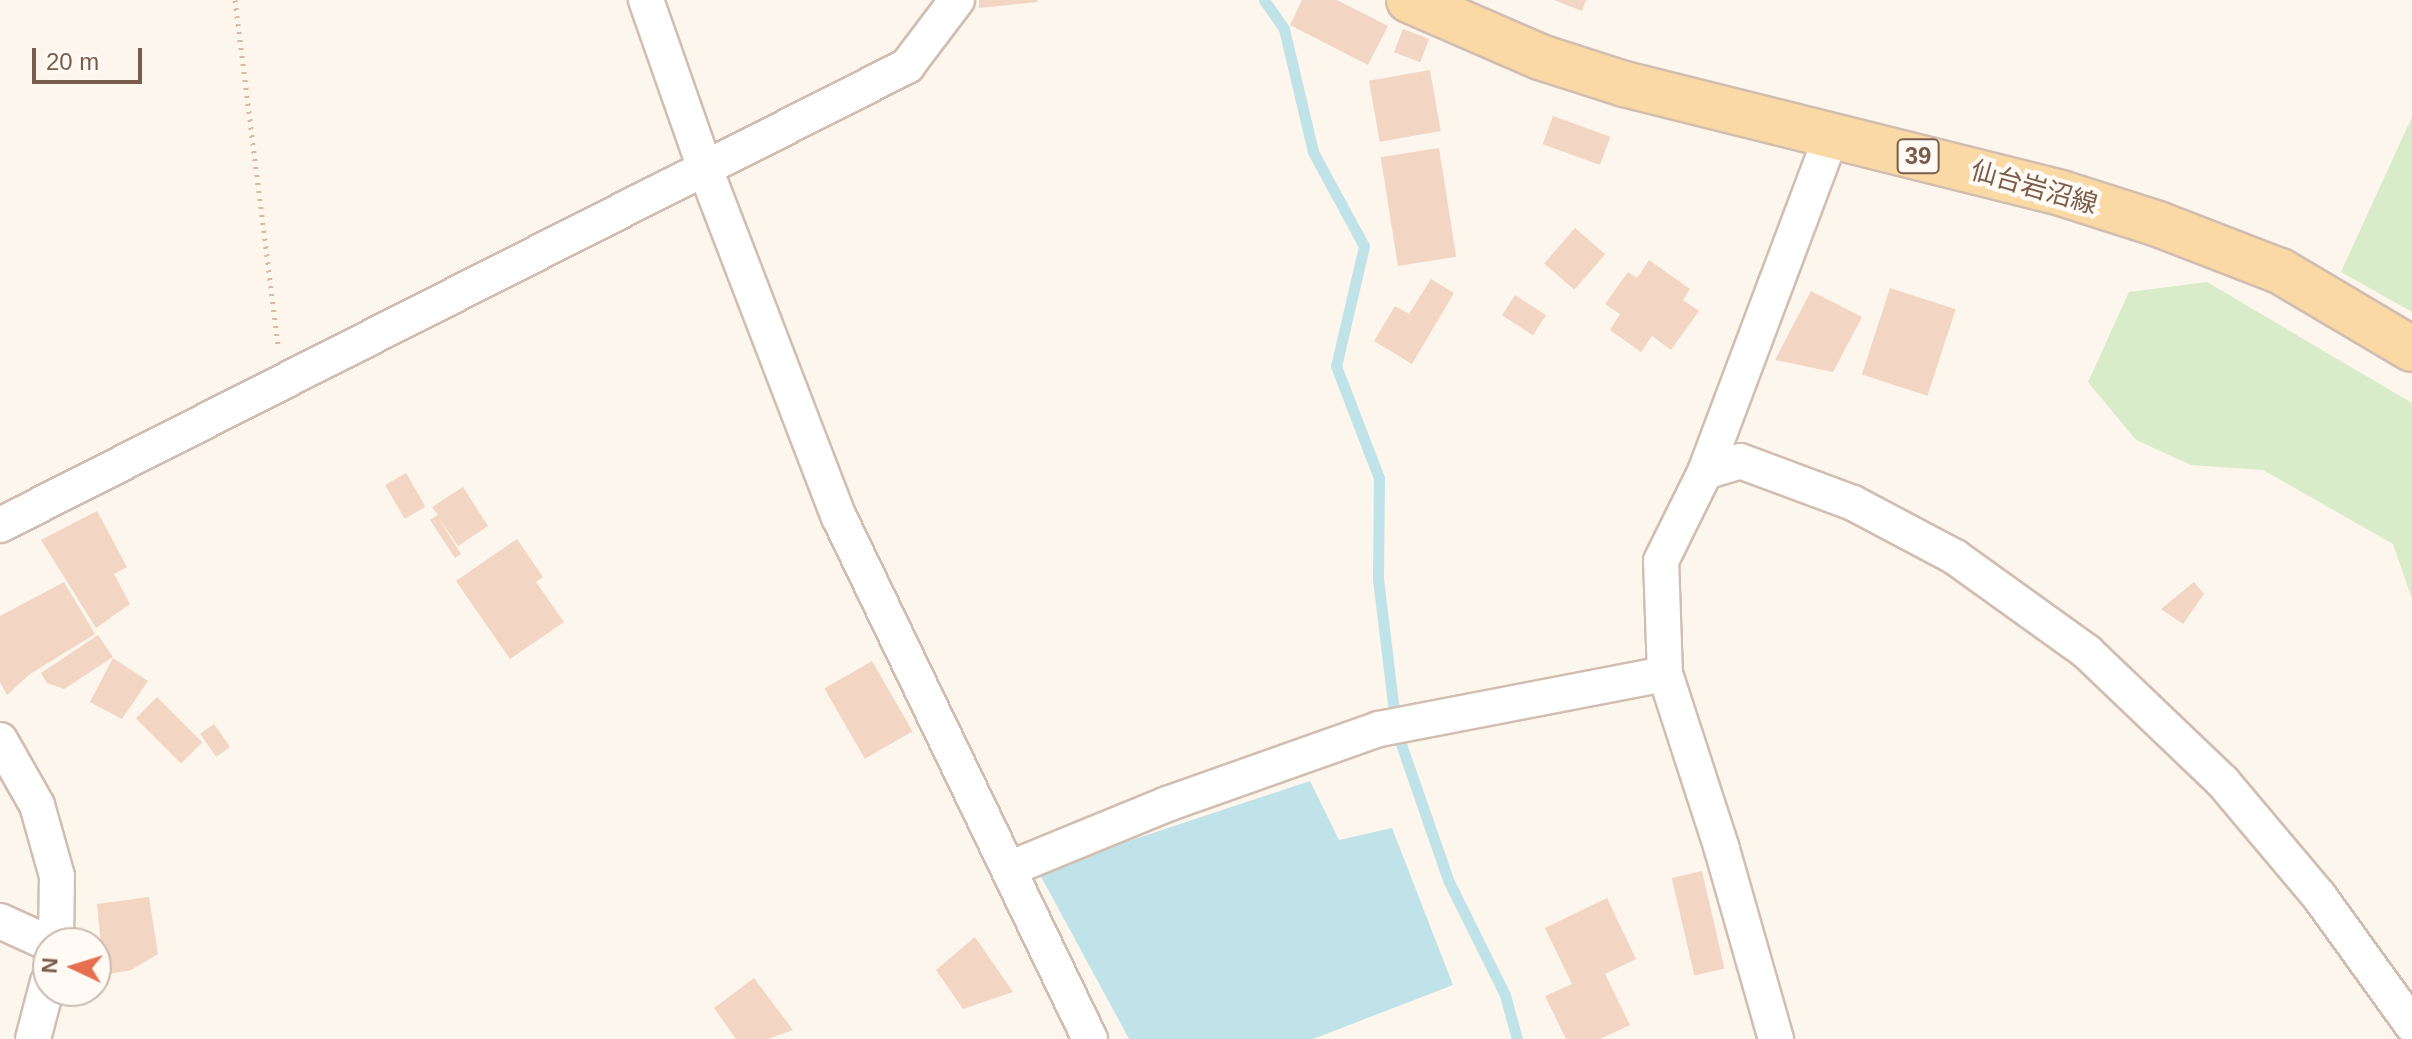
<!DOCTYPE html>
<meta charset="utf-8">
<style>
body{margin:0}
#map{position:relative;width:2412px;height:1039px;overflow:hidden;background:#fdf6ec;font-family:Arial,"Noto Sans JP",sans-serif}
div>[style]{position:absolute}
.green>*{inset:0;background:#d8ecc9}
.water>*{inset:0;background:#bfe3e8}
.stream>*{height:11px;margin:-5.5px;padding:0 5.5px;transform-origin:5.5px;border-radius:5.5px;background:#bfe3e8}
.building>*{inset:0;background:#f3d5c3;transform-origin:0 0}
.path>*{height:5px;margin-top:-2.5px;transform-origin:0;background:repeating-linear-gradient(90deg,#d9b8a5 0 2px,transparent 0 8px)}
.roads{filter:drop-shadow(2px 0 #d1beb0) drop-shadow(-2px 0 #d1beb0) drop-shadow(0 2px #d1beb0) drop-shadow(0 -2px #d1beb0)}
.street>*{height:34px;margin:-17px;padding:0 17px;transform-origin:17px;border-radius:17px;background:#fff}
.primary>*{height:44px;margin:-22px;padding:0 22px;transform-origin:22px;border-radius:22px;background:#fbd9a5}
span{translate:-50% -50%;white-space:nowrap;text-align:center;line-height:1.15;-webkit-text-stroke:8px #fffaf3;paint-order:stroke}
.shield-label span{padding:2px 6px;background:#fffaf3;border:2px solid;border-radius:6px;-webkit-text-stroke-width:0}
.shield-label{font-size:24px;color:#7a5c4d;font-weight:700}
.street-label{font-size:26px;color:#7a5c4d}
.north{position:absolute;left:32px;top:927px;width:80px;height:80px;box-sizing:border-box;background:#fffaf3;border:2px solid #cabbb1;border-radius:50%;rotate:274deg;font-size:22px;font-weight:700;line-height:32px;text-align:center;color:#7a5c4d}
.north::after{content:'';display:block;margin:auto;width:28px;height:36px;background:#e76f51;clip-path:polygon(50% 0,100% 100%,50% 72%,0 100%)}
.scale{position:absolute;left:32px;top:48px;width:110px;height:36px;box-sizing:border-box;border:4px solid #7a5c4d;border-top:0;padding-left:10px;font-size:24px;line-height:28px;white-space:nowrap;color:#7a5c4d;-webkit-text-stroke:6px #fffaf3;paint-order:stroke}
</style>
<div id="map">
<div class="green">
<i style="clip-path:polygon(2412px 117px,2412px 312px,2341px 272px)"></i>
<i style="clip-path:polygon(2207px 282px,2412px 403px,2412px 599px,2393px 544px,2263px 470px,2191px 465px,2136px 440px,2088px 382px,2129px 292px)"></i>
</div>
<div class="water">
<i style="clip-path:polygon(1310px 781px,1339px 840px,1392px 828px,1453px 985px,1313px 1039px,1129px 1039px,1038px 871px)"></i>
</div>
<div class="stream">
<i style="left:1264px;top:0;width:35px;rotate:55deg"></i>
<i style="left:1284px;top:29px;width:126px;rotate:76.7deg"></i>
<i style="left:1313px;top:152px;width:107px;rotate:61.5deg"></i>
<i style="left:1364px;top:246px;width:123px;rotate:103.1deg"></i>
<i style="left:1336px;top:366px;width:120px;rotate:69deg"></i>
<i style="left:1379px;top:478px;width:101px;rotate:90.6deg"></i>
<i style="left:1378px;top:579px;width:134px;rotate:83.1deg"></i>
<i style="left:1400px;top:741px;width:147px;rotate:70.9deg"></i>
<i style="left:1448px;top:880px;width:128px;rotate:63.6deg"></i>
<i style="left:1505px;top:995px;width:46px;rotate:74.7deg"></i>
</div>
<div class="building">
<i style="clip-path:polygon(979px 0,1037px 0,1038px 2px,979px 8px)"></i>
<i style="clip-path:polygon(1302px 0,1337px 0,1388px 26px,1368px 65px,1290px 25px)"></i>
<i style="clip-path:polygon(1554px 0,1586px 0,1582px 11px)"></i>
<i style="left:1403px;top:29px;width:28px;height:25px;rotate:21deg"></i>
<i style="left:1430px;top:70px;width:62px;height:62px;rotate:80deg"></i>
<i style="left:1553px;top:116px;width:61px;height:30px;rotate:20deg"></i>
<i style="left:1439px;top:148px;width:110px;height:59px;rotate:81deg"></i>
<i style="left:1575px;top:228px;width:40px;height:47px;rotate:41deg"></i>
<i style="clip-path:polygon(1649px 260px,1690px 289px,1683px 300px,1699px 311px,1671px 350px,1652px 336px,1641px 352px,1610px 330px,1620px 314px,1605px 304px,1628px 272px,1637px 278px)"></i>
<i style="clip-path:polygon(1431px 279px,1454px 293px,1412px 364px,1374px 341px,1395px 306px,1409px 314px)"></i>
<i style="left:1890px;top:288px;width:69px;height:91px;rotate:18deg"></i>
<i style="clip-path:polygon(1811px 291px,1862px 317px,1833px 372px,1775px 360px)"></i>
<i style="left:1515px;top:295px;width:37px;height:24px;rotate:33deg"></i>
<i style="left:406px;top:473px;width:39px;height:24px;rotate:60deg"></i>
<i style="clip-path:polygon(463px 487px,488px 526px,458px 546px,439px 519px,461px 554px,455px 558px,430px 520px,438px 515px,432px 507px)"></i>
<i style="clip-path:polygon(97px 511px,127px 567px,114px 574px,130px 604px,96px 628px,41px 540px)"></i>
<i style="clip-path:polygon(517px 539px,543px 577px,536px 582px,564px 622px,510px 659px,456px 581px)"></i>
<i style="clip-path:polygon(64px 582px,95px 634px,30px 674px,7px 695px,0 682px,0 616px)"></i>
<i style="clip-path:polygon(2194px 582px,2204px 594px,2183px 624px,2161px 609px)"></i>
<i style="clip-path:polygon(98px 635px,113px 657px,64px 689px,47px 683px,41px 673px)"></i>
<i style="clip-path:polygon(113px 658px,148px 681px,122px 719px,90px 702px)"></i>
<i style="left:872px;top:661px;width:81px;height:55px;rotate:60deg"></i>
<i style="left:157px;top:697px;width:64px;height:30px;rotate:45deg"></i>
<i style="left:214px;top:724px;width:28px;height:17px;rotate:55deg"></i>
<i style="left:1702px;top:871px;width:100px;height:31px;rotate:77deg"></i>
<i style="clip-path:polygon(149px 897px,158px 954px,131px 970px,104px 975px,97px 904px)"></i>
<i style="clip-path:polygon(1607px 898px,1636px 959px,1605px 974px,1630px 1025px,1600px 1039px,1566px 1039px,1545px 996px,1572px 984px,1545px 928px)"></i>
<i style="clip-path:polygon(975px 937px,1013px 992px,963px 1009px,936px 970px)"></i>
<i style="clip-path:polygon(754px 978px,793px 1030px,768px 1039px,736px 1039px,714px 1008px)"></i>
</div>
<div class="path">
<i style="left:235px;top:0;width:349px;rotate:82.9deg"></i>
</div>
<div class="roads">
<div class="street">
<i style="left:646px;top:0;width:176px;rotate:70.7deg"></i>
<i style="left:704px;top:166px;width:376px;rotate:69deg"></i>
<i style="left:839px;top:517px;width:579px;rotate:64.32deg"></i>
<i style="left:1705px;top:472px;width:37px;rotate:-17deg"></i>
<i style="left:1740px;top:461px;width:121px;rotate:20.4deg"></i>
<i style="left:1853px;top:503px;width:115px;rotate:27.9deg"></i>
<i style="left:1955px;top:557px;width:163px;rotate:35.7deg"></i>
<i style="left:2087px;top:652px;width:188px;rotate:43.7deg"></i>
<i style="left:2223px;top:782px;width:149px;rotate:49.9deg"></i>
<i style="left:2319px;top:896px;width:159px;rotate:54.2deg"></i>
<i style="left:0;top:525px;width:1017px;rotate:-26.84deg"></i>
<i style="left:907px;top:66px;width:83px;rotate:-52.9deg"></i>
<i style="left:0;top:740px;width:75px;rotate:60.4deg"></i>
<i style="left:37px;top:805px;width:74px;rotate:74.3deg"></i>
<i style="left:57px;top:876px;width:67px;rotate:90.9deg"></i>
<i style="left:1011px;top:868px;width:169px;rotate:-22.3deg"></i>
<i style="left:1167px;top:804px;width:225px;rotate:-19.5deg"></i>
<i style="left:1379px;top:729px;width:291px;rotate:-10.9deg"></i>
<i style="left:0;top:921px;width:53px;rotate:24.6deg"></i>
<i style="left:33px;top:1039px;width:59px;rotate:-75.3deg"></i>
<i style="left:1776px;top:1039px;width:198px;rotate:-105.9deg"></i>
<i style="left:1722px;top:849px;width:184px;rotate:-108deg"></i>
<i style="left:1665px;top:674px;width:113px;rotate:-92deg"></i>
<i style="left:1661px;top:561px;width:99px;rotate:-63.7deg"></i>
<i style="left:1705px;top:472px;width:361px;rotate:-69.4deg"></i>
</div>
<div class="primary">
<i style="left:1409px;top:0;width:143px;rotate:23.5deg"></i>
<i style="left:1540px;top:57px;width:88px;rotate:17.8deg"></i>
<i style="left:1624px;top:84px;width:450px;rotate:14deg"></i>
<i style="left:2061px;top:193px;width:102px;rotate:17.7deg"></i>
<i style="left:2158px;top:224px;width:131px;rotate:21.1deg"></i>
<i style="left:2280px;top:271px;width:153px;rotate:30.6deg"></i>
</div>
</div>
<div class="shield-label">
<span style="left:1918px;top:156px">39</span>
</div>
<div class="street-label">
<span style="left:2034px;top:188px;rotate:16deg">仙台岩沼線</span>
</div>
<div class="north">N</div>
<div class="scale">20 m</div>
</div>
